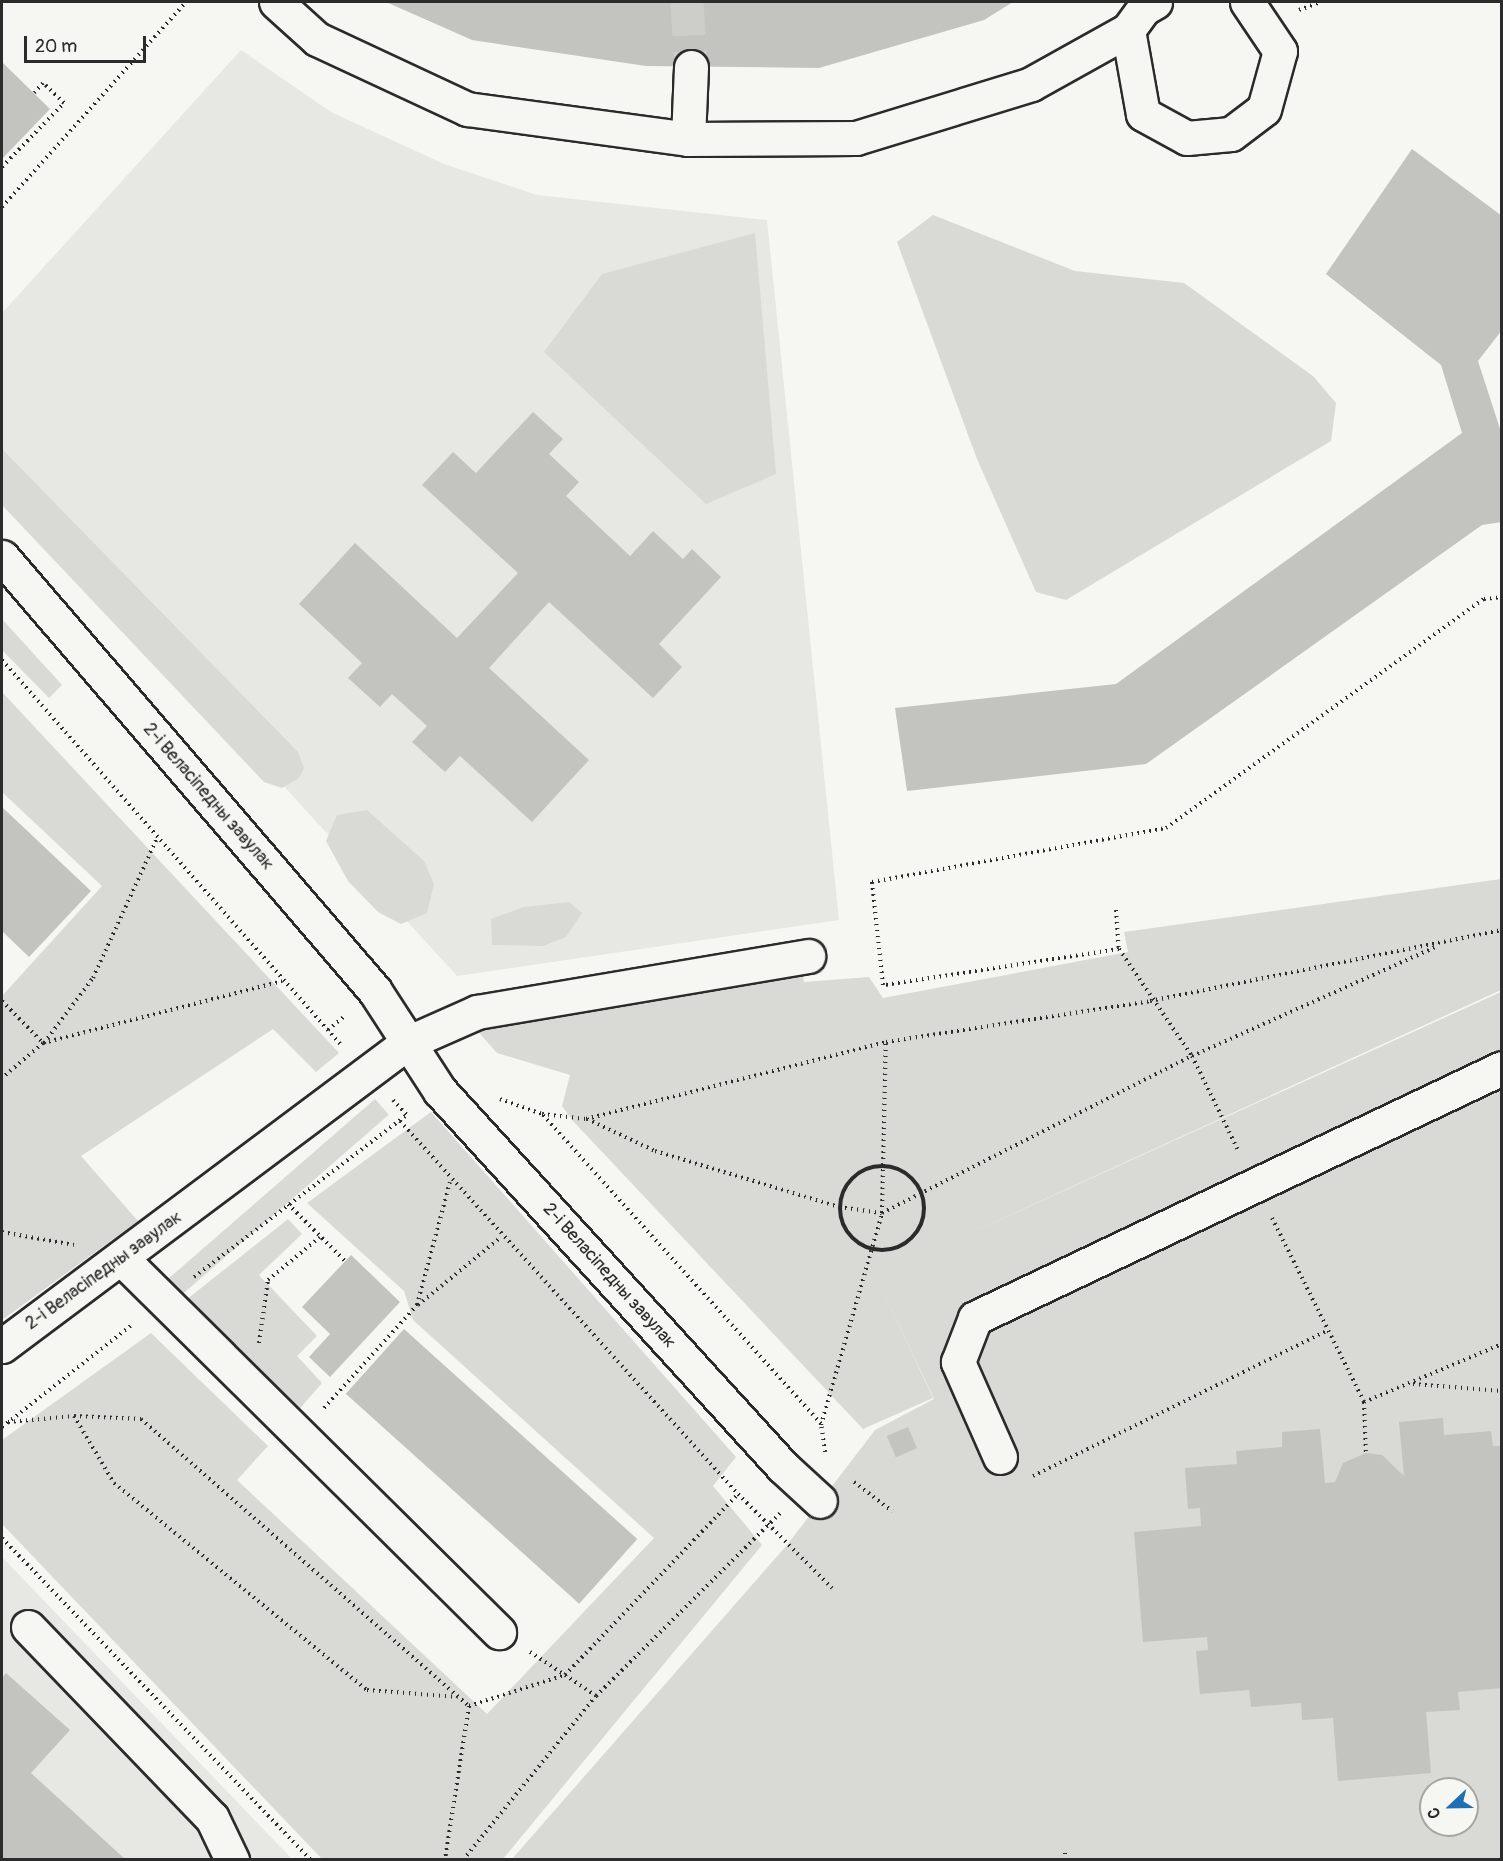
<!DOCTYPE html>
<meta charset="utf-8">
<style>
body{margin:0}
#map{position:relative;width:1503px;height:1861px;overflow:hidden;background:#f6f6f2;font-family:Pangolin,sans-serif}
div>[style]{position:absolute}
.built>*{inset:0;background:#e7e7e3}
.green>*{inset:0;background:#d9d9d5;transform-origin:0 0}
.building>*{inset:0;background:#c3c3c0;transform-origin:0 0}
.minor-tunnel>*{height:33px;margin-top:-16.5px;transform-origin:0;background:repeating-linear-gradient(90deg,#cdcdca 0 33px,transparent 0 49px)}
.path>*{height:4px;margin-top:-2px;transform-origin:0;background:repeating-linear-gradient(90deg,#2b2b2b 0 1.5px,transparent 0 6px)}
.path>.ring{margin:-2px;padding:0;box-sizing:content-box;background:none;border:4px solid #2b2b2b;border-radius:50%}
.roads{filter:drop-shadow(2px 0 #2b2b2b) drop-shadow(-2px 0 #2b2b2b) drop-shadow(0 2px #2b2b2b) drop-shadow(0 -2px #2b2b2b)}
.minor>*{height:33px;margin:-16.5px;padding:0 16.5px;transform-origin:16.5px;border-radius:16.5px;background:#f6f6f2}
span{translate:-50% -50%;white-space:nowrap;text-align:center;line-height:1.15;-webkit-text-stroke:6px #f6f6f2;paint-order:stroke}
.street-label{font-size:18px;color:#2b2b2b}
.frame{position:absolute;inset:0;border:3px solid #2b2b2b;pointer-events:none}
.north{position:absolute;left:1419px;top:1777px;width:60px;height:60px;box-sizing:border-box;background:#f6f6f2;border:2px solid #a5a5a2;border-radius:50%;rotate:248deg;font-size:16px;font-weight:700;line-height:24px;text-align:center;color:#2b2b2b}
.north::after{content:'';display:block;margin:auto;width:21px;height:27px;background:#1f6fb2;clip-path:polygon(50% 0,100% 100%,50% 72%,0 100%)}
.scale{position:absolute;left:24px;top:36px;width:122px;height:27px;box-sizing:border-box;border:3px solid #2b2b2b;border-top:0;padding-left:8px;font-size:18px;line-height:21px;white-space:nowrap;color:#2b2b2b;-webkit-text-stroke:4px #f6f6f2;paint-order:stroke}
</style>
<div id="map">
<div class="built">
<i style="clip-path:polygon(241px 50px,331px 112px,444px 164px,537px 195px,767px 220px,839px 920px,457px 976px,2px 477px,2px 313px)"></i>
<i style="clip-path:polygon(2px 1557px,292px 1859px,2px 1859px)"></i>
</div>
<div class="green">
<i style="clip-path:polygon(933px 215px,1075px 271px,1184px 283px,1313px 376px,1336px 403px,1331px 441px,1066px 600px,1036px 592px,977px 459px,897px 242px)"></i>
<i style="clip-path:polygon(755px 233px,776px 474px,706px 504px,544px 352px,602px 274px)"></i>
<i style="clip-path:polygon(2px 449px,298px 752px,304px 768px,299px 778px,282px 788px,264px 782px,2px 505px)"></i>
<i style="clip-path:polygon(2px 619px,62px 685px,49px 698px,2px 650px)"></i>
<i style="clip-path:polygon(2px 692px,339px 1053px,316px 1072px,273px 1029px,81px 1156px,138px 1221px,2px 1320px,2px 996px,102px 886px,2px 792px)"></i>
<i style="clip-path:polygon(367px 810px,424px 861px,434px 884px,427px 913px,401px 924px,378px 912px,348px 881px,326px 841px,337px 815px)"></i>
<i style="clip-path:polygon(evenodd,1501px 879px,1501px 990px,940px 1247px,1501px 992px,1501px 1859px,512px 1859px,787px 1545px,875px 1430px,934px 1399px,876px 1276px,933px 1398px,863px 1429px,573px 1121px,562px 1106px,570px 1075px,497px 1053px,474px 1027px,802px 969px,804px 982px,869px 977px,883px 998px,1128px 952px,1124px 932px,1501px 879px,1431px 1789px,1467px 1789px,1467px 1825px,1431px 1825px,1431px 1789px)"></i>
<i style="clip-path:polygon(569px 902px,582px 913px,566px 937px,543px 946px,492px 945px,491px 919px,524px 907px)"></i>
<i style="left:375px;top:1099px;width:21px;height:282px;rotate:49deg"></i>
<i style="clip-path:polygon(431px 1112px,736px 1457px,713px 1486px,762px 1545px,503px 1859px,322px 1859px,2px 1524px,2px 1440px,151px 1333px,268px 1446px,237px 1480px,487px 1714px,654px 1538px,413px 1320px,404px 1291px,307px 1203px)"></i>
<i style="clip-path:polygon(288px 1219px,302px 1234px,259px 1275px,317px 1336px,297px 1356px,322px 1383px,296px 1413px,181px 1304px)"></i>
</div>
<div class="building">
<i style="clip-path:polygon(386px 2px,1013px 2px,984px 20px,819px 68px,646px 66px,472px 40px)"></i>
<i style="clip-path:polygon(2px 62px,50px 109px,2px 159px)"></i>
<i style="clip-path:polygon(1412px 149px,1502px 216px,1502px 330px,1478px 361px,1502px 435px,1502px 522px,1482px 525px,1146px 764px,907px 791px,895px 708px,1116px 684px,1462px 433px,1441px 365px,1326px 274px)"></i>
<i style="clip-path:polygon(533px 412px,563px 439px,549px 454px,579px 482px,566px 496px,630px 556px,653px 531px,683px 559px,692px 549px,721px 577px,659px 644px,682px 667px,653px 698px,549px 602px,489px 668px,589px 760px,532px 822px,460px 756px,445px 772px,412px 742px,427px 726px,392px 694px,380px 707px,348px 678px,362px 663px,299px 604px,355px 543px,457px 638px,518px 573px,422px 485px,453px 452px,476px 473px)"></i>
<i style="clip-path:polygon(2px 807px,91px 891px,29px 957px,2px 931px)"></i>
<i style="clip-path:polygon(351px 1255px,400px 1302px,330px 1377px,309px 1357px,330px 1334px,302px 1307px)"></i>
<i style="left:404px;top:1329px;width:314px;height:87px;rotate:42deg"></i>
<i style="clip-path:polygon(1443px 1418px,1444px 1435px,1491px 1431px,1493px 1446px,1502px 1446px,1502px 1688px,1458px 1692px,1460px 1710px,1426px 1712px,1431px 1773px,1338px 1781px,1333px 1718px,1302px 1720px,1301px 1703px,1251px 1707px,1249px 1690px,1200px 1694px,1196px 1651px,1208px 1650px,1207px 1637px,1143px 1642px,1134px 1532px,1201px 1526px,1200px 1508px,1188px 1509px,1185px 1468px,1237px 1464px,1236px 1451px,1282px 1447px,1282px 1432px,1320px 1429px,1325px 1483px,1335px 1482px,1343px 1463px,1366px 1453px,1382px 1455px,1404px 1476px,1399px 1422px)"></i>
<i style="left:908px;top:1427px;width:23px;height:23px;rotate:67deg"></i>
<i style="clip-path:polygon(6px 1673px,70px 1730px,31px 1773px,126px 1860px,2px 1860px,2px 1678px)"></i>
</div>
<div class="minor-tunnel">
<i style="left:687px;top:2px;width:65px;rotate:86.5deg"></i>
</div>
<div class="path">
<i style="left:1299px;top:10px;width:23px;rotate:-20deg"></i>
<i style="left:2px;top:167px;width:89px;rotate:-45.9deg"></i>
<i style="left:64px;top:103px;width:29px;rotate:-136deg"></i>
<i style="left:43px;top:83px;width:13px;rotate:132deg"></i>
<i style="left:2px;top:207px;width:275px;rotate:-48.1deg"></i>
<i style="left:2px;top:660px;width:514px;rotate:48.63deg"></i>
<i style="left:1116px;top:910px;width:39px;rotate:86deg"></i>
<i style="left:1119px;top:949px;width:130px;rotate:55.7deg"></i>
<i style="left:1192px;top:1056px;width:107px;rotate:63.9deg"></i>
<i style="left:1119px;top:949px;width:239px;rotate:171.3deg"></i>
<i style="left:883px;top:985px;width:104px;rotate:-96.1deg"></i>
<i style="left:872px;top:882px;width:299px;rotate:-10.4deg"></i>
<i style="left:1166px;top:828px;width:392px;rotate:-35.8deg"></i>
<i style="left:1484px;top:599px;width:18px;rotate:-6deg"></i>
<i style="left:2px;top:1001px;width:59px;rotate:45.7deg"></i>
<i style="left:43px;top:1043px;width:54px;rotate:139.5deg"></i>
<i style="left:328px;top:1030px;width:23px;rotate:-40deg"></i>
<i style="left:43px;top:1043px;width:247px;rotate:-14.5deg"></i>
<i style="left:44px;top:1043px;width:81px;rotate:-53deg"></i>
<i style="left:93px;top:978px;width:154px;rotate:-65.4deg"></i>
<i style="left:500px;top:1099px;width:45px;rotate:19.7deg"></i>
<i style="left:542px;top:1114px;width:44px;rotate:6.5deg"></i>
<i style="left:586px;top:1119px;width:310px;rotate:-14.4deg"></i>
<i style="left:886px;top:1042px;width:267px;rotate:-8.8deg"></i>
<i style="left:1150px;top:1001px;width:359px;rotate:-11.4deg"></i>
<i style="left:393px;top:1100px;width:21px;rotate:47deg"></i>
<i style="left:543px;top:1115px;width:416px;rotate:48deg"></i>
<i style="left:587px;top:1119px;width:75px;rotate:25.2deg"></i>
<i style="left:655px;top:1151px;width:192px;rotate:16.9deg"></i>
<i style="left:839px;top:1207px;width:43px;rotate:7.9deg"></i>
<i style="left:882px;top:1213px;width:347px;rotate:-26.9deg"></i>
<i style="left:1192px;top:1056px;width:269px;rotate:-24.1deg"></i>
<i style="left:400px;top:1121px;width:503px;rotate:47.82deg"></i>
<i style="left:738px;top:1494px;width:133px;rotate:45deg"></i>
<i class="ring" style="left:840px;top:1166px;width:80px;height:80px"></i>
<i style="left:288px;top:1204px;width:81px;rotate:45deg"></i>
<i style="left:1272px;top:1218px;width:206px;rotate:63.4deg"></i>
<i style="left:1364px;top:1402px;width:51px;rotate:87.8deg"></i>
<i style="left:2px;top:1232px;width:73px;rotate:10.2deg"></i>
<i style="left:194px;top:1277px;width:268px;rotate:-37.3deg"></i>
<i style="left:418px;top:1305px;width:107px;rotate:-39.3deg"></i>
<i style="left:259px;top:1343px;width:64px;rotate:-81.9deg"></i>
<i style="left:268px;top:1280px;width:67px;rotate:-39.6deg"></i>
<i style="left:1413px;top:1384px;width:89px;rotate:4.5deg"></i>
<i style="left:1364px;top:1402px;width:150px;rotate:-22.8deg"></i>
<i style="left:324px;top:1408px;width:139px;rotate:-47.9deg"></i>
<i style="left:417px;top:1305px;width:127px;rotate:-75deg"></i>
<i style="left:74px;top:1416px;width:78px;rotate:59.2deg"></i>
<i style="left:114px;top:1483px;width:327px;rotate:39.3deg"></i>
<i style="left:367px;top:1690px;width:91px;rotate:4.4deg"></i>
<i style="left:8px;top:1422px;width:66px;rotate:-5.2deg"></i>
<i style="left:74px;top:1416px;width:67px;rotate:2.6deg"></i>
<i style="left:141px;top:1419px;width:436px;rotate:41.2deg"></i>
<i style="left:469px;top:1706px;width:156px;rotate:98.9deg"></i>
<i style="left:2px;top:1427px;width:167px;rotate:-38.2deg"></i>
<i style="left:825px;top:1452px;width:27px;rotate:-98deg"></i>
<i style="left:821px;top:1425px;width:221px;rotate:-73.9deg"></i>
<i style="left:882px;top:1213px;width:171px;rotate:-88.7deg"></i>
<i style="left:1033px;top:1476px;width:329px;rotate:-26.3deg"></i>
<i style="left:854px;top:1482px;width:48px;rotate:37.3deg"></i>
<i style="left:2px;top:1538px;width:446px;rotate:46.2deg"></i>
<i style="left:530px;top:1652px;width:42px;rotate:33.3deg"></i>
<i style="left:565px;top:1675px;width:250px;rotate:-46.3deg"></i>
<i style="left:469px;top:1706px;width:101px;rotate:-17.9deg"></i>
<i style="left:565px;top:1675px;width:37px;rotate:34deg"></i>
<i style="left:1065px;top:1853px;width:7px;rotate:90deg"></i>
<i style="left:463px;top:1860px;width:211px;rotate:-51deg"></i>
<i style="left:596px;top:1696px;width:260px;rotate:-44.8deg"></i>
</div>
<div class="roads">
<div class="minor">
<i style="left:276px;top:2px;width:55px;rotate:42.1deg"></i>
<i style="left:317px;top:39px;width:166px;rotate:25deg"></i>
<i style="left:467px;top:109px;width:223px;rotate:7.7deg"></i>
<i style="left:688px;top:139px;width:168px;rotate:-0.3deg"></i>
<i style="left:856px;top:138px;width:183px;rotate:-17.1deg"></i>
<i style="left:1031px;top:84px;width:111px;rotate:-29.1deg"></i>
<i style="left:1128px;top:30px;width:26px;rotate:-54deg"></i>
<i style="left:1143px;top:9px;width:14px;rotate:-30deg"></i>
<i style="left:1128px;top:30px;width:85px;rotate:79.9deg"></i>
<i style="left:1143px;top:114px;width:50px;rotate:28.6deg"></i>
<i style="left:1187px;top:138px;width:44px;rotate:-5.2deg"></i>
<i style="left:1231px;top:134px;width:41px;rotate:-37.1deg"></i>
<i style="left:1264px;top:109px;width:60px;rotate:-74.6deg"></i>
<i style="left:1280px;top:51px;width:59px;rotate:-124deg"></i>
<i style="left:688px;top:139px;width:72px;rotate:-87.6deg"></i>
<i style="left:2px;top:557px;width:572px;rotate:49.32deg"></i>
<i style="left:375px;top:991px;width:119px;rotate:57deg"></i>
<i style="left:440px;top:1091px;width:509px;rotate:47.63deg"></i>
<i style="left:783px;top:1467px;width:50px;rotate:42.6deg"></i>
<i style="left:121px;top:1258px;width:532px;rotate:44.7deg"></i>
<i style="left:2px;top:1346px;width:506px;rotate:-36.8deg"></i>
<i style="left:407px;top:1043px;width:77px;rotate:-23.9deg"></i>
<i style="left:477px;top:1012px;width:336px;rotate:-9.6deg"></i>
<i style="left:1000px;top:1457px;width:104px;rotate:-113.9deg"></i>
<i style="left:958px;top:1362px;width:47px;rotate:-68.9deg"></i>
<i style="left:975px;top:1318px;width:583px;rotate:-25.38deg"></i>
<i style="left:28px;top:1627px;width:265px;rotate:46.1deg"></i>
<i style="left:212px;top:1818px;width:47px;rotate:64.5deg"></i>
</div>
</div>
<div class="street-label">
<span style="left:208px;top:797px;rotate:49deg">2-і Веласіпедны завулак</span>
<span style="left:104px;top:1271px;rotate:-36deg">2-і Веласіпедны завулак</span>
<span style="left:609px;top:1276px;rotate:48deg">2-і Веласіпедны завулак</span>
</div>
<div class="frame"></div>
<div class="north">С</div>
<div class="scale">20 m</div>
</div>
